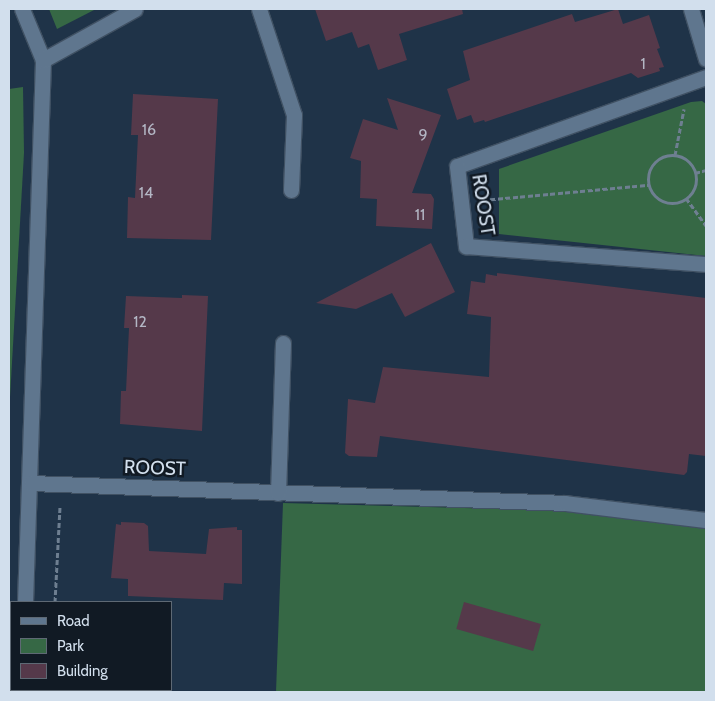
<!DOCTYPE html>
<style>
body{margin:0}
#map{position:relative;width:715px;height:701px;overflow:hidden;background:#1f3348;font-family:Cabin,sans-serif}
div>[style]{position:absolute}
.green>*{inset:0;background:#366845}
.building>*{inset:0;background:#55394a;transform-origin:0 0}
.path>*{height:3px;margin-top:-1.5px;transform-origin:0;background:repeating-linear-gradient(90deg,#6e7f91 0 5px,transparent 0 7.5px)}
.path>.ring{margin:-1.5px;padding:0;box-sizing:content-box;background:none;border:3px solid #6e7f91;border-radius:50%}
.roads{filter:drop-shadow(1px 0 #405163) drop-shadow(-1px 0 #405163) drop-shadow(0 1px #405163) drop-shadow(0 -1px #405163)}
.street>*{height:15px;margin:-7.5px;padding:0 7.5px;transform-origin:7.5px;border-radius:7.5px;background:#5f768e}
span{translate:-50% -50%;white-space:nowrap;text-align:center;line-height:1.15;-webkit-text-stroke:5px #111a24;paint-order:stroke}
.number-label{font-size:16px;color:#b3b6c4}
.number-label span{-webkit-text-stroke-width:0}
.street-label{font-size:19px;color:#d2dfed}
.frame{position:absolute;inset:0;border:10px solid #d2dfed;pointer-events:none}
.legend{position:absolute;left:10px;top:601px;width:162px;height:90px;box-sizing:border-box;background:#111a24;border:1px solid #5e6974;margin:0;padding:6px 9px;list-style:none;font-size:15px;color:#d2dfed}
.legend li{display:flex;align-items:center;gap:10px;height:25px}
.legend b{width:25px;border:1px solid #5e6974}
</style>
<div id="map">
<div class="green">
<i style="clip-path:polygon(49px 9px,96px 9px,57px 29px)"></i>
<i style="clip-path:polygon(23px 87px,24px 153px,9px 415px,9px 89px)"></i>
<i style="clip-path:polygon(702px 101px,706px 104px,706px 256px,499px 234px,499px 169px,691px 102px)"></i>
<i style="clip-path:polygon(283px 503px,572px 511px,706px 528px,706px 692px,276px 692px)"></i>
</div>
<div class="building">
<i style="clip-path:polygon(315px 9px,462px 9px,463px 14px,399px 34px,407px 60px,378px 70px,369px 44px,358px 48px,352px 32px,326px 41px)"></i>
<i style="clip-path:polygon(618px 9px,623px 24px,649px 15px,660px 48px,657px 49px,664px 67px,659px 68px,660px 71px,638px 78px,631px 73px,485px 122px,484px 120px,474px 123px,471px 115px,457px 120px,447px 89px,470px 80px,463px 51px,572px 14px,575px 22px)"></i>
<i style="clip-path:polygon(133px 94px,218px 99px,211px 240px,127px 238px,128px 197px,135px 198px,138px 135px,131px 135px)"></i>
<i style="clip-path:polygon(387px 98px,441px 115px,412px 193px,431px 194px,434px 199px,432px 229px,376px 226px,377px 199px,360px 198px,361px 161px,350px 158px,363px 119px,398px 130px)"></i>
<i style="clip-path:polygon(431px 243px,455px 292px,405px 317px,392px 293px,356px 309px,316px 303px)"></i>
<i style="clip-path:polygon(497px 273px,706px 298px,706px 456px,689px 454px,687px 472px,684px 475px,380px 436px,377px 457px,349px 456px,345px 453px,348px 399px,375px 403px,383px 367px,489px 377px,491px 317px,467px 314px,471px 281px,485px 283px,486px 274px,497px 276px)"></i>
<i style="clip-path:polygon(182px 295px,208px 296px,202px 431px,120px 424px,121px 391px,126px 391px,129px 328px,124px 328px,126px 296px,182px 298px)"></i>
<i style="clip-path:polygon(121px 522px,144px 523px,148px 526px,149px 551px,206px 554px,209px 529px,237px 527px,237px 530px,242px 530px,242px 584px,224px 583px,223px 600px,128px 596px,128px 579px,111px 578px,116px 524px,121px 525px)"></i>
<i style="left:464px;top:602px;width:80px;height:28px;rotate:16deg"></i>
</div>
<div class="path">
<i style="left:675px;top:155px;width:47px;rotate:-78.9deg"></i>
<i class="ring" style="left:648px;top:155px;width:45px;height:45px"></i>
<i style="left:695px;top:173px;width:11px;rotate:-15deg"></i>
<i style="left:686px;top:198px;width:34px;rotate:54deg"></i>
<i style="left:483px;top:200px;width:167px;rotate:-5.2deg"></i>
<i style="left:55px;top:602px;width:97px;rotate:-87deg"></i>
<i style="left:50px;top:692px;width:2px;rotate:-90deg"></i>
</div>
<div class="roads">
<div class="street">
<i style="left:22px;top:9px;width:55px;rotate:67.6deg"></i>
<i style="left:43px;top:60px;width:542px;rotate:91.9deg"></i>
<i style="left:259px;top:9px;width:112px;rotate:71.7deg"></i>
<i style="left:294px;top:115px;width:75px;rotate:92.3deg"></i>
<i style="left:691px;top:9px;width:52px;rotate:73.3deg"></i>
<i style="left:43px;top:60px;width:105px;rotate:-29deg"></i>
<i style="left:706px;top:77px;width:264px;rotate:160.3deg"></i>
<i style="left:457px;top:166px;width:81px;rotate:83.6deg"></i>
<i style="left:466px;top:246px;width:241px;rotate:4.3deg"></i>
<i style="left:31px;top:483px;width:534px;rotate:2.14deg"></i>
<i style="left:565px;top:503px;width:142px;rotate:6.9deg"></i>
<i style="left:278px;top:493px;width:150px;rotate:-88.1deg"></i>
<i style="left:21px;top:692px;width:2px;rotate:-90deg"></i>
</div>
</div>
<div class="number-label">
<span style="left:643px;top:64px">1</span>
<span style="left:149px;top:130px">16</span>
<span style="left:423px;top:135px">9</span>
<span style="left:146px;top:193px">14</span>
<span style="left:420px;top:215px">11</span>
<span style="left:140px;top:322px">12</span>
</div>
<div class="street-label">
<span style="left:483px;top:205px;rotate:81deg">ROOST</span>
<span style="left:155px;top:468px;rotate:2deg">ROOST</span>
</div>
<div class="frame"></div>
<ul class="legend">
<li><b style="height:6px;background:#5f768e"></b>Road</li>
<li><b style="height:14px;background:#366845"></b>Park</li>
<li><b style="height:14px;background:#55394a"></b>Building</li>
</ul>
</div>
